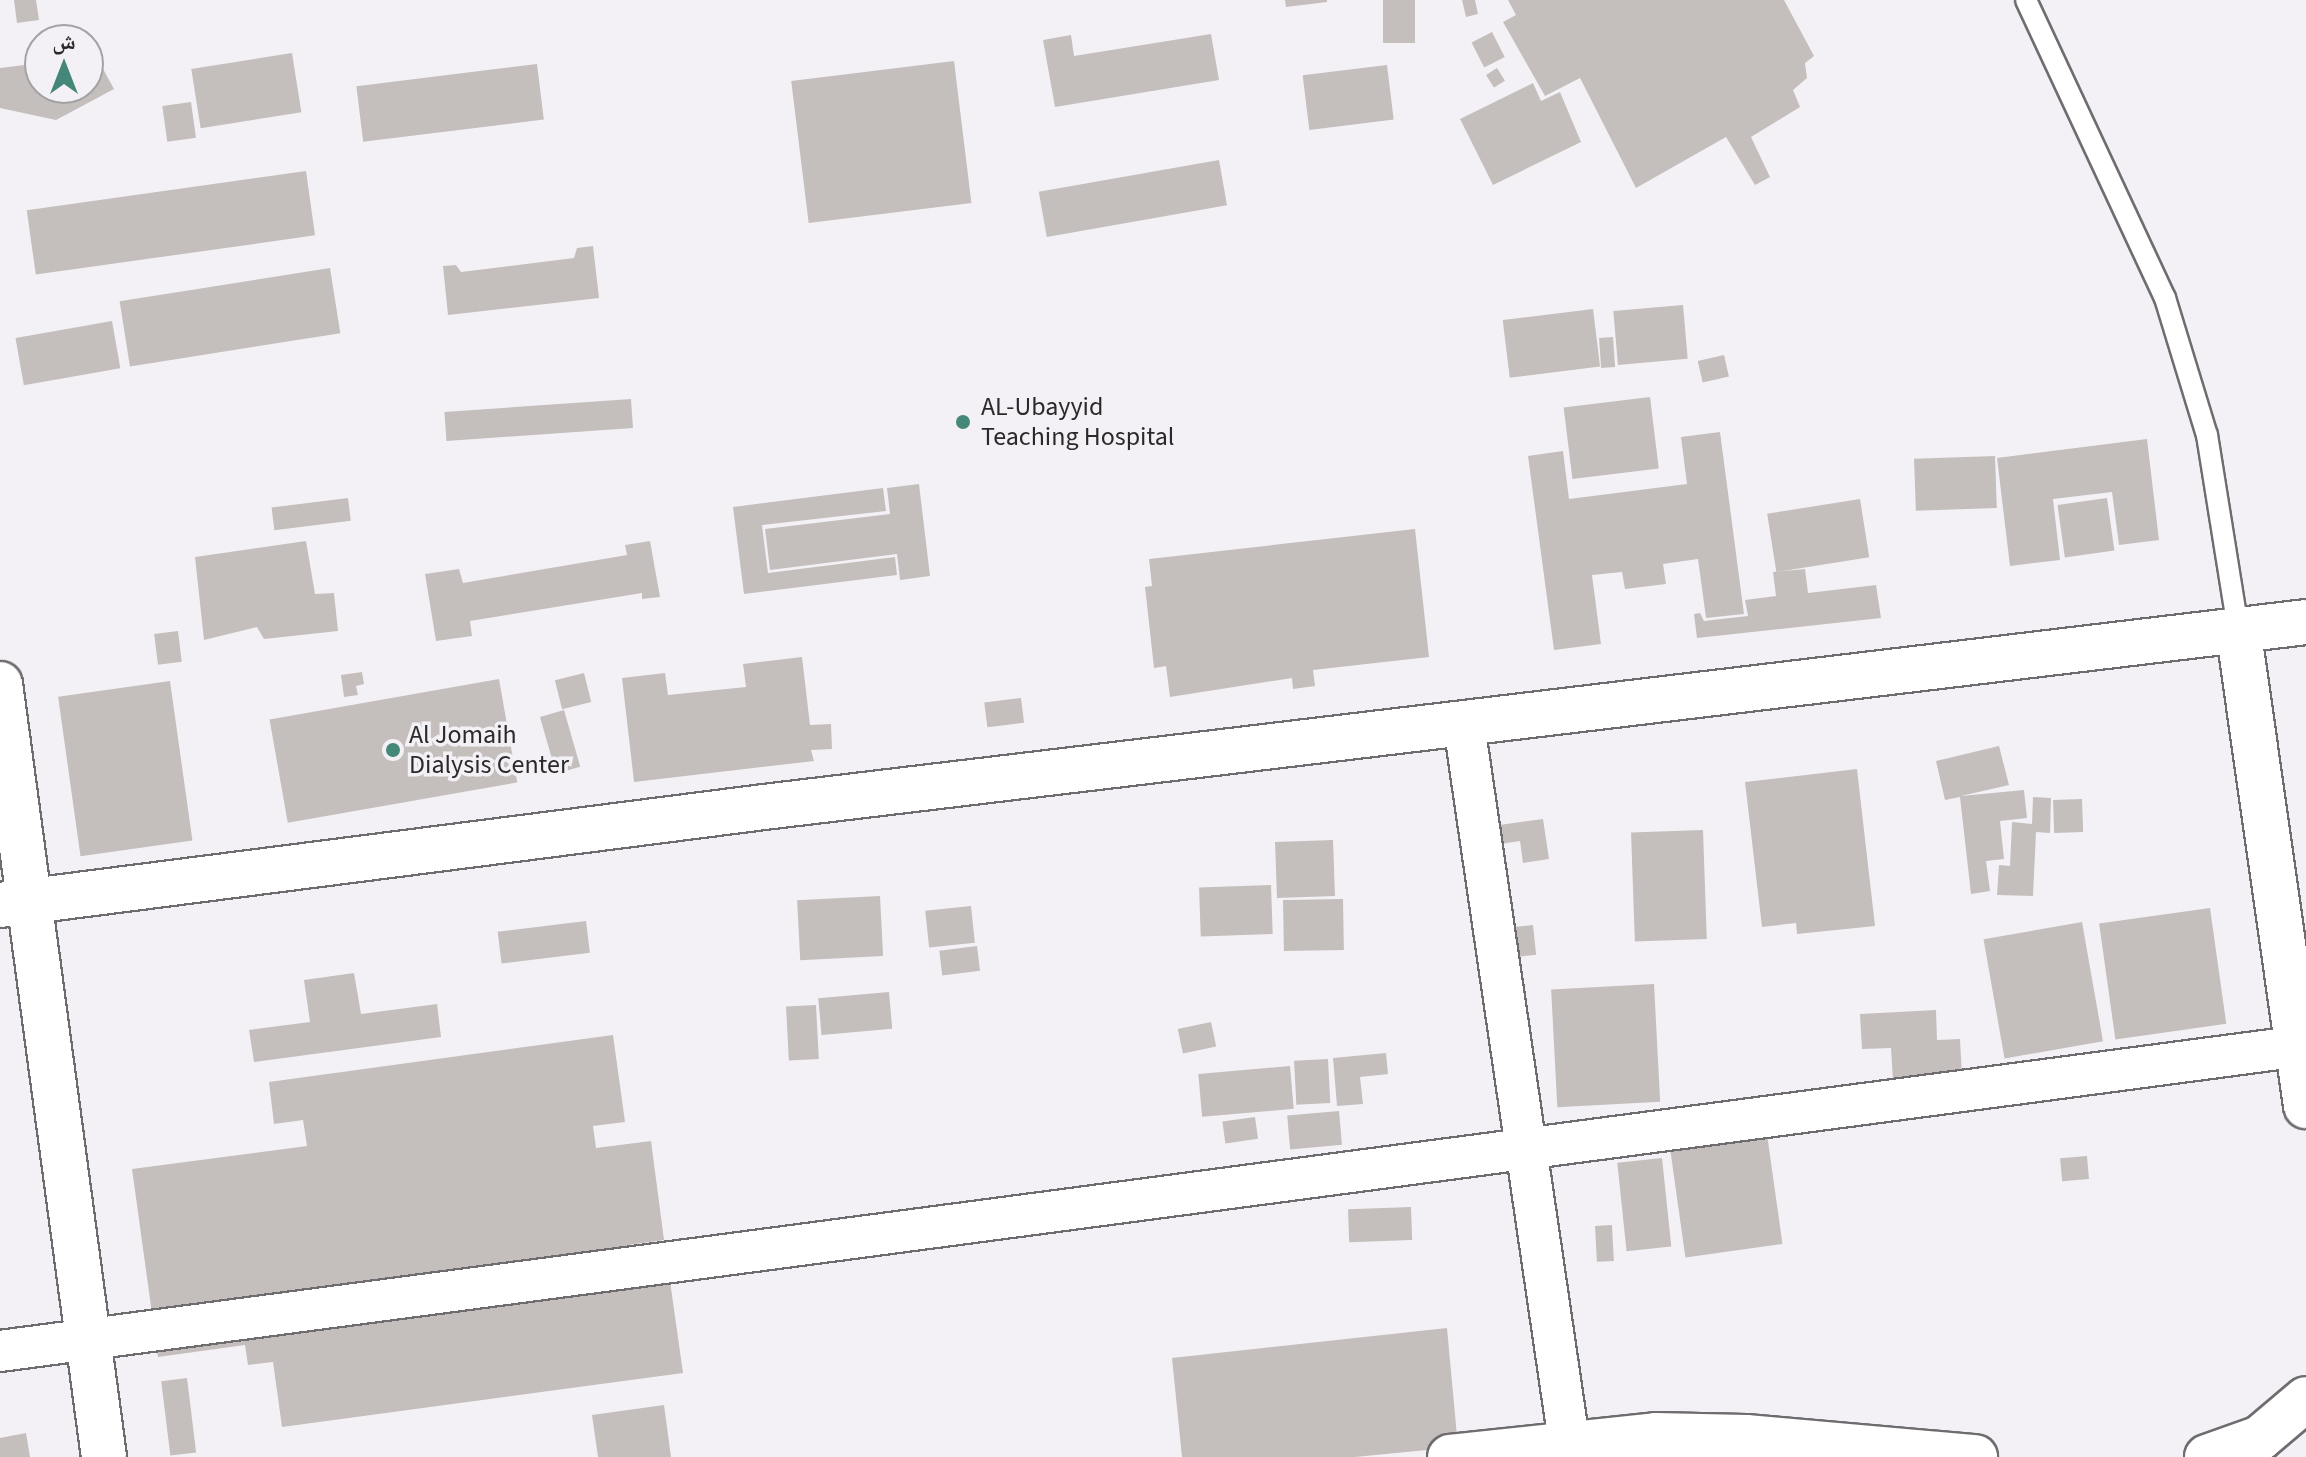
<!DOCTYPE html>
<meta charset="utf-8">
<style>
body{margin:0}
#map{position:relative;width:2306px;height:1457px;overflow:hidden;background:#f4f1f6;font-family:"Source Sans 3","Noto Naskh Arabic",sans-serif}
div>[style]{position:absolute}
.building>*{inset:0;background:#c4bfbd;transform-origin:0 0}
.roads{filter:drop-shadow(2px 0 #6e6c6f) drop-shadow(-2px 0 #6e6c6f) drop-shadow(0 2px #6e6c6f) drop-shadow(0 -2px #6e6c6f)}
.service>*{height:20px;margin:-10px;padding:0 10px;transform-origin:10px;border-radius:10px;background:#fff}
.minor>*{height:40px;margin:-20px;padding:0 20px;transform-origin:20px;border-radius:20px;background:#fff}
.tertiary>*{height:44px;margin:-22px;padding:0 22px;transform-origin:22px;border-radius:22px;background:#fff}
.secondary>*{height:44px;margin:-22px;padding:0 22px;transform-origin:22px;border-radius:22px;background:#fff}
.primary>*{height:44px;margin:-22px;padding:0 22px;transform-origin:22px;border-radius:22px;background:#fff}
.dots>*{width:22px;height:22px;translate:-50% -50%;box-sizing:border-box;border:4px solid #f4f1f6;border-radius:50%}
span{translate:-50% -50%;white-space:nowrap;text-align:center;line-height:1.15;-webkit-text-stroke:7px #f4f1f6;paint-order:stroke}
.poi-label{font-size:26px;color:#2b2a2b}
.left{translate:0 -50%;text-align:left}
.north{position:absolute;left:24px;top:24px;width:80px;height:80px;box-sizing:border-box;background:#f4f1f6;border:2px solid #a4a1a5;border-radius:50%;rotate:0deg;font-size:22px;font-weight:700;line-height:32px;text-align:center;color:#2b2a2b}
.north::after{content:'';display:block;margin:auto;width:28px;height:36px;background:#458779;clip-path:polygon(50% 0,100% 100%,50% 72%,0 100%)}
</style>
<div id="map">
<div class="building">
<i style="clip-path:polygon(14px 0,36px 0,39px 20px,17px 23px)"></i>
<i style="clip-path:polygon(1285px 0,1327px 0,1327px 2px,1286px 7px)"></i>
<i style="left:1383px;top:0;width:32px;height:43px"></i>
<i style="clip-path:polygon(1462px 0,1475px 0,1478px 14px,1466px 17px)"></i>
<i style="clip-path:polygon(1508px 0,1784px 0,1814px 56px,1805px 63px,1807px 78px,1793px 90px,1800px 107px,1751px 137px,1770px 177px,1755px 185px,1726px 137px,1636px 188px,1580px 78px,1545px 96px,1503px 22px,1516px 15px)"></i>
<i style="left:1492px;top:32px;width:28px;height:23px;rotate:63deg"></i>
<i style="clip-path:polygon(1211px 34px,1219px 80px,1055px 107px,1043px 40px,1071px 35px,1074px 56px)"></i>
<i style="left:292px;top:53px;width:60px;height:102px;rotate:81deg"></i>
<i style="clip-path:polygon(96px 56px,114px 89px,56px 120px,0 108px,0 68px,40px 63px,40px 88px,88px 88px,88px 57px)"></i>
<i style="left:954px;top:61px;width:143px;height:164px;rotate:83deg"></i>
<i style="left:537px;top:64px;width:56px;height:182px;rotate:83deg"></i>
<i style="left:1387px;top:65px;width:55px;height:85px;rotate:83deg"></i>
<i style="left:1497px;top:68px;width:15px;height:13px;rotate:58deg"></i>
<i style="clip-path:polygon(1533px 83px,1541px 101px,1560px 92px,1581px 142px,1493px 185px,1460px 119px)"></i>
<i style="left:191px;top:102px;width:36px;height:29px;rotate:82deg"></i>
<i style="left:1219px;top:160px;width:46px;height:183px;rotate:80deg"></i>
<i style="left:306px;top:171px;width:65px;height:282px;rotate:82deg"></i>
<i style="clip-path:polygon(593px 246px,599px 298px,448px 315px,443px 266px,456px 265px,461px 272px,574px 258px,577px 248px)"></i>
<i style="left:330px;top:268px;width:66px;height:213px;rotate:81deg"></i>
<i style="left:1683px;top:305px;width:54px;height:70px;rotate:85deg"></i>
<i style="left:1593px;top:309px;width:58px;height:91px;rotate:83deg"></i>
<i style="left:112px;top:321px;width:48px;height:98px;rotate:80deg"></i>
<i style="left:1613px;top:337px;width:30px;height:14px;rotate:86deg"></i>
<i style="left:1724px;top:355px;width:22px;height:27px;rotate:77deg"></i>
<i style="left:1650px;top:397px;width:72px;height:87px;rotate:83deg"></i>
<i style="left:631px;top:399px;width:29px;height:187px;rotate:86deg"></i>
<i style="clip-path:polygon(1720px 432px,1744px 614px,1706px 618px,1698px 559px,1663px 564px,1666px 584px,1625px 589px,1622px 572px,1592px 575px,1601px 644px,1554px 650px,1528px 456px,1563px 451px,1569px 499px,1687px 484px,1681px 437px)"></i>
<i style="clip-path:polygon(2147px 439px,2159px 540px,2119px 545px,2112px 492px,2053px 499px,2060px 560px,2010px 566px,1997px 458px)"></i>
<i style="left:1995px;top:456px;width:52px;height:81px;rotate:88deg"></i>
<i style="clip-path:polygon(919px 484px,930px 576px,900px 580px,897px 554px,770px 570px,765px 529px,890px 514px,887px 488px)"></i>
<i style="clip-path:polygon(883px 488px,886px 511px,762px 525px,768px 573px,895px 557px,897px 575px,744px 594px,733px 507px)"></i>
<i style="left:348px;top:498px;width:23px;height:77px;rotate:83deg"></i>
<i style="left:2107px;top:498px;width:53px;height:50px;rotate:82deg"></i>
<i style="left:1860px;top:499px;width:59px;height:94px;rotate:81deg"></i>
<i style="clip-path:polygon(1415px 529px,1429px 657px,1313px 670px,1315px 686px,1293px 689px,1292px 678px,1170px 697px,1166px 666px,1154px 668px,1145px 587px,1152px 586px,1149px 559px)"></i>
<i style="clip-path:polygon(306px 541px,315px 594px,334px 593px,338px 631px,264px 639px,257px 627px,204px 640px,195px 557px)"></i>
<i style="clip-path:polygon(650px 541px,660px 597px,642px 599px,642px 593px,470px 621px,472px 636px,436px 641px,425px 574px,459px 569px,463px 583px,627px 555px,625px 545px)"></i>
<i style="clip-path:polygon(1805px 569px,1808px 593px,1876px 585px,1881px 618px,1697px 638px,1694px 614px,1700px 613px,1704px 621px,1748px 616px,1745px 600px,1776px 596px,1773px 572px)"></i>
<i style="left:178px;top:631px;width:31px;height:24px;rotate:83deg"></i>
<i style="clip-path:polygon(802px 657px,810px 725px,831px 724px,832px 749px,811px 750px,814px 761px,634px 782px,622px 678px,665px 673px,668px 695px,746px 687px,743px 664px)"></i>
<i style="clip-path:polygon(362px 672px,364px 684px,356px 686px,358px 695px,344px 697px,341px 675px)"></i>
<i style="left:584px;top:673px;width:30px;height:30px;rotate:76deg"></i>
<i style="left:499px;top:679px;width:105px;height:233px;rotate:80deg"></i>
<i style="left:170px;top:681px;width:161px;height:113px;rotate:82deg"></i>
<i style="left:1021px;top:698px;width:25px;height:37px;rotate:83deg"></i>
<i style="left:564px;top:710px;width:59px;height:25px;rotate:74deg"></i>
<i style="clip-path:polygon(1999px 746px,2009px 785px,1961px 796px,2024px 790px,2027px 818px,2000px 821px,2004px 859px,1986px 861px,1990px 891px,1971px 894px,1960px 797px,1945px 800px,1936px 761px)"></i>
<i style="clip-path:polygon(1857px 769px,1875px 926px,1797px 934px,1796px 923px,1762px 927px,1745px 782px)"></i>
<i style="clip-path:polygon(2033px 797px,2051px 798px,2050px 833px,2036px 832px,2033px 896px,1997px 895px,1999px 865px,2010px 866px,2012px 822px,2032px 824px)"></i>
<i style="left:2082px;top:799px;width:33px;height:29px;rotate:88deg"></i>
<i style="clip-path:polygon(1543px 819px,1549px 859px,1523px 863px,1520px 841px,1494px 845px,1492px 826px)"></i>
<i style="left:1703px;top:830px;width:109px;height:72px;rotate:88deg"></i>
<i style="left:1333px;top:840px;width:56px;height:58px;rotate:88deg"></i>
<i style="left:1271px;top:885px;width:49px;height:72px;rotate:88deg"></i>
<i style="left:880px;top:896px;width:60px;height:83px;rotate:87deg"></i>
<i style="left:1343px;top:899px;width:51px;height:60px;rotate:89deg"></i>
<i style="left:971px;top:906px;width:37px;height:46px;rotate:84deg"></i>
<i style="left:2210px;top:908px;width:117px;height:112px;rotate:82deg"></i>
<i style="left:586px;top:921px;width:32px;height:89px;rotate:83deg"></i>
<i style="left:2082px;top:922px;width:121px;height:100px;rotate:80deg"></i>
<i style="left:1533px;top:925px;width:30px;height:42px;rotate:84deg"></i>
<i style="left:977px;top:946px;width:25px;height:38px;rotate:83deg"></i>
<i style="clip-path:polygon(354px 973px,361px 1014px,437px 1004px,441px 1037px,254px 1062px,249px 1030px,310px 1022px,304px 980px)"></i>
<i style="left:1654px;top:984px;width:118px;height:103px;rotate:87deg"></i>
<i style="left:889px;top:992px;width:37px;height:71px;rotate:85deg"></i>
<i style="left:816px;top:1005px;width:54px;height:30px;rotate:87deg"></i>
<i style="clip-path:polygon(1936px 1010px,1937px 1040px,1960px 1039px,1962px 1077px,1893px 1081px,1891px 1048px,1862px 1049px,1860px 1014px)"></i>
<i style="left:1211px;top:1022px;width:25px;height:34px;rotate:78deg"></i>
<i style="clip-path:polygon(613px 1035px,625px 1122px,593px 1126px,596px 1148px,651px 1141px,664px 1240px,628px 1245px,633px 1286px,670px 1281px,683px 1373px,282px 1427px,273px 1362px,248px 1365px,245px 1345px,158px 1357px,132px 1169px,307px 1146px,303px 1120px,274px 1124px,269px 1082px)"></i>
<i style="clip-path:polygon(1386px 1053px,1388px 1074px,1360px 1077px,1363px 1104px,1337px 1106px,1333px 1058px)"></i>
<i style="left:1328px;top:1059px;width:44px;height:34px;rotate:87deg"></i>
<i style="left:1290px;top:1066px;width:43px;height:92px;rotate:85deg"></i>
<i style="left:1339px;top:1111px;width:34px;height:52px;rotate:85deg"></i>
<i style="left:1255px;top:1117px;width:22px;height:33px;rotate:82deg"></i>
<i style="left:1767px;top:1134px;width:111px;height:98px;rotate:82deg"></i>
<i style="left:2087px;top:1156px;width:23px;height:27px;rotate:85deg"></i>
<i style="left:1662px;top:1158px;width:89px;height:45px;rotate:84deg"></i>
<i style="left:1411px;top:1207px;width:33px;height:63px;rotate:88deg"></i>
<i style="left:1612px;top:1225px;width:36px;height:17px;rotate:87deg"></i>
<i style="clip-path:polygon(1447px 1328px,1458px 1447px,1355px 1457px,1182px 1457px,1172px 1358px)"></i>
<i style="left:187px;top:1378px;width:75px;height:26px;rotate:83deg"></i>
<i style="clip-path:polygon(664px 1405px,671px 1457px,598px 1457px,592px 1415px)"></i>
<i style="clip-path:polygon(26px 1433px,30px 1457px,0 1457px,0 1438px)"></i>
</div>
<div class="roads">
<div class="service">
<i style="left:2026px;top:0;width:329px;rotate:65deg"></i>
<i style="left:2165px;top:298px;width:143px;rotate:73deg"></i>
<i style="left:2207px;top:435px;width:195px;rotate:80.9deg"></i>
</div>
<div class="minor">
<i style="left:1464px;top:725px;width:724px;rotate:81.66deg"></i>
<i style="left:0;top:1351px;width:2315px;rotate:-7.55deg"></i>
</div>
<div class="tertiary">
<i style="left:0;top:684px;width:780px;rotate:82.34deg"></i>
<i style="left:1450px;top:1457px;width:207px;rotate:-6.1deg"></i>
<i style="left:1656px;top:1435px;width:90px;rotate:1.3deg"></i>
<i style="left:1746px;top:1437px;width:230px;rotate:5deg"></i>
<i style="left:2207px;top:1457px;width:56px;rotate:-19.7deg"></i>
<i style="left:2260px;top:1438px;width:60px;rotate:-40.3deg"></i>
</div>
<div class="secondary">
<i style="left:2238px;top:628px;width:483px;rotate:81.9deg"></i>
</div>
<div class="primary">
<i style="left:0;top:905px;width:770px;rotate:-7.31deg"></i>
<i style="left:764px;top:807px;width:1553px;rotate:-6.84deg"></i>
</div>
</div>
<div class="dots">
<i style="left:963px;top:422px;background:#458779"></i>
<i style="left:393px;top:750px;background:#458779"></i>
</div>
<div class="poi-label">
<span class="left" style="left:981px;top:422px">AL-Ubayyid<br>Teaching Hospital</span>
<span class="left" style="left:409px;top:750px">Al Jomaih<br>Dialysis Center</span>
</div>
<div class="north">ش</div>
</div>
